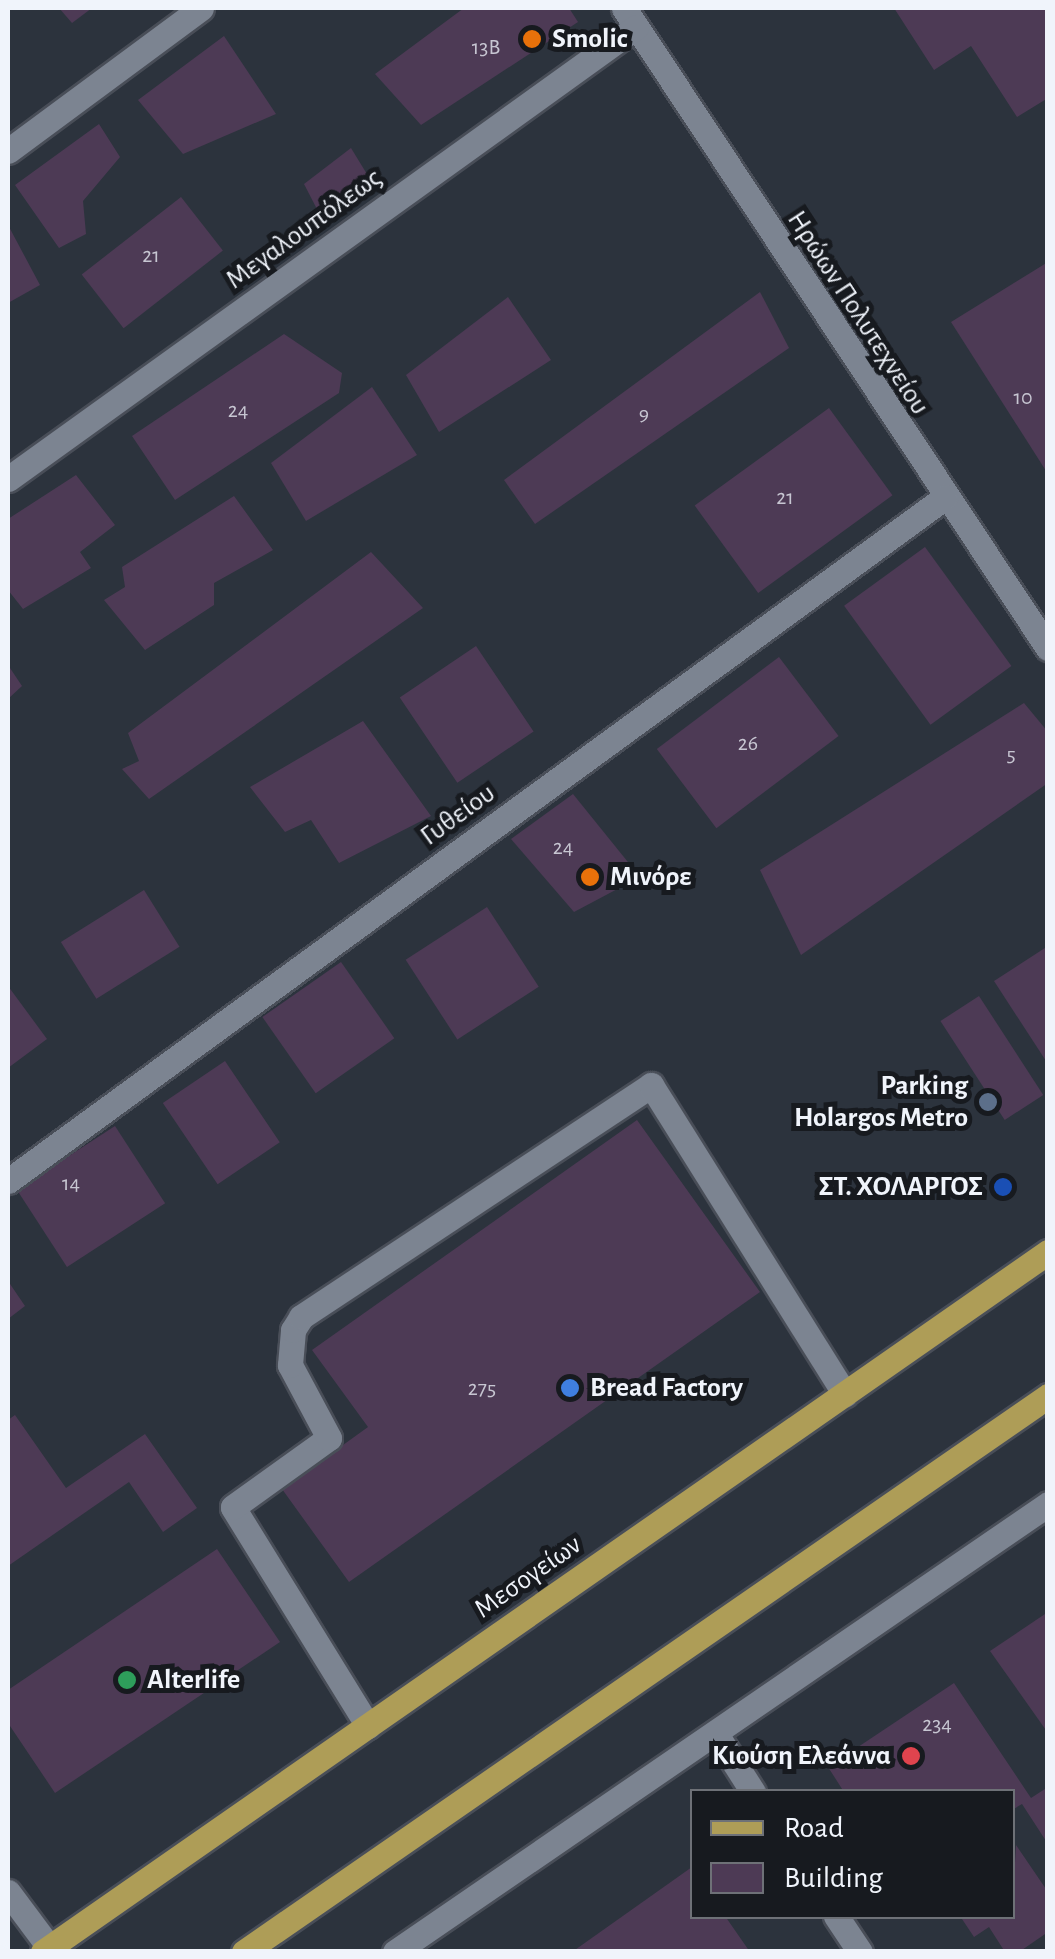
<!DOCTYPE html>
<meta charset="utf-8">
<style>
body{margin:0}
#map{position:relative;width:1055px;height:1959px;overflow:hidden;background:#2c333d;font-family:"Alegreya Sans",sans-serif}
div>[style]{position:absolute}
.building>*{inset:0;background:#4d3a55;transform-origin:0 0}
.roads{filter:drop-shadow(2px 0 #494e58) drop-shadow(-2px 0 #494e58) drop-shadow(0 2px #494e58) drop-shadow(0 -2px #494e58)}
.minor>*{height:25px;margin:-12.5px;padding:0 12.5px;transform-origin:12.5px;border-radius:12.5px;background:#7c8491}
.major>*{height:25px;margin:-12.5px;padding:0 12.5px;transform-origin:12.5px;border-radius:12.5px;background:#ae9d57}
.dots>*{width:28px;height:28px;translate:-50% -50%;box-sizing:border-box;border:5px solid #171a1f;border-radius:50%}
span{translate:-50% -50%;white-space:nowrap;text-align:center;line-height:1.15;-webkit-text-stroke:10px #171a1f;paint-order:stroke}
.number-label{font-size:22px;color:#c7c6d2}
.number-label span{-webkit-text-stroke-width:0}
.poi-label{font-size:28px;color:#f0f4fb;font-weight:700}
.left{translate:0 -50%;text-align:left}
.right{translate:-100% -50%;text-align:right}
.street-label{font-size:28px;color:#f0f4fb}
.frame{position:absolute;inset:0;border:10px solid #f0f4fb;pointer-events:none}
.legend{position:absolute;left:690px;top:1789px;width:325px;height:130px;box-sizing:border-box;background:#171a1f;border:2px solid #6e7177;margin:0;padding:12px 18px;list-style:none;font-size:30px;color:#f0f4fb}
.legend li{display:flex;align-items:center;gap:20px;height:50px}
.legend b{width:50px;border:2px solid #6e7177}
</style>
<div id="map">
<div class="building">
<i style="clip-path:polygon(59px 8px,92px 8px,72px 23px)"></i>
<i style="clip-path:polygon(464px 8px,569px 8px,578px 22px,421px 125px,375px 74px)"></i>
<i style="clip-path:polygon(894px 8px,1048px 8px,1048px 98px,1017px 117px,971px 46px,934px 70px)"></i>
<i style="clip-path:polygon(224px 36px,276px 114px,183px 154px,138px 100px)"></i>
<i style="clip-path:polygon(99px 124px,120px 157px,83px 201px,86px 234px,59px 248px,15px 185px)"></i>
<i style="clip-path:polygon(351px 148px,373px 184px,320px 215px,304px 184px)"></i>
<i style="left:181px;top:197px;width:68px;height:126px;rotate:52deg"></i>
<i style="clip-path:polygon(8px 225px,40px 285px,8px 303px)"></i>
<i style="clip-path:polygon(1048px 262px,1048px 474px,951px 322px)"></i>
<i style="clip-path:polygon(760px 292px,789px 348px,535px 524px,504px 480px)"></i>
<i style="clip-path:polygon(508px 297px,551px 360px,439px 432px,406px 375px)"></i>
<i style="clip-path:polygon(284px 334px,342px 373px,339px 393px,175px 500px,132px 436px)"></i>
<i style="clip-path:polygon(372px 387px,417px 455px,306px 521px,271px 463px)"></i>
<i style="left:829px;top:408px;width:108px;height:166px;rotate:54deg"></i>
<i style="clip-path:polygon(76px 475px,115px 525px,80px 552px,91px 568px,23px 609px,8px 590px,8px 519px)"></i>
<i style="clip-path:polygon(234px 496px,273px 550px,214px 583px,214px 605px,145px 650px,104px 600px,125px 587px,122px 567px)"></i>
<i style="left:925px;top:547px;width:147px;height:100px;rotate:54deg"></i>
<i style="clip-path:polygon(371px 552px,423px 608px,149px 799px,122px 769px,139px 761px,128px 733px)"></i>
<i style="left:476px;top:646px;width:103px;height:92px;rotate:56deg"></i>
<i style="left:779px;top:657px;width:99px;height:153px;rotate:53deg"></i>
<i style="clip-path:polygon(8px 665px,22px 686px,8px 699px)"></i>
<i style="clip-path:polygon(1024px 703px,1048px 732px,1048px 783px,801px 955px,760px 870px)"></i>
<i style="clip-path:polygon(363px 721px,431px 816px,339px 863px,311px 820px,285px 832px,250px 787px)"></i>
<i style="clip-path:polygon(573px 794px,640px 877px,574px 912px,511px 839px)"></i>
<i style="left:144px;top:890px;width:67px;height:98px;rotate:58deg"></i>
<i style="left:487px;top:907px;width:95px;height:97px;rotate:57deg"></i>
<i style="clip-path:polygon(1048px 946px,1048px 1064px,994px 981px)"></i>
<i style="left:341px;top:962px;width:93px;height:96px;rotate:55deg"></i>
<i style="clip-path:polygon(8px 986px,47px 1039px,8px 1068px)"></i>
<i style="left:979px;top:996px;width:118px;height:46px;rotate:57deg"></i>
<i style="left:225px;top:1061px;width:98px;height:75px;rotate:56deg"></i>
<i style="clip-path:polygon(637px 1120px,760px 1292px,349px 1582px,282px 1489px,368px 1427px,312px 1350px)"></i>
<i style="left:115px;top:1126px;width:92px;height:117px;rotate:57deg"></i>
<i style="clip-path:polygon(8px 1281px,25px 1306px,8px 1319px)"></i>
<i style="clip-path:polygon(15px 1415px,66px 1488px,145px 1434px,197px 1508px,163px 1532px,129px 1482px,8px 1566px,8px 1420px)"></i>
<i style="clip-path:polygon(217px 1549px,280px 1642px,55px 1793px,8px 1723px,8px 1690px)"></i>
<i style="clip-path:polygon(1048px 1612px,1048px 1733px,990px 1651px)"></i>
<i style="clip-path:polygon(954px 1683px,1031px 1798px,1048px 1787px,1048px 1844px,1022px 1804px,1012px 1810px,1012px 1792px,844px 1792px,828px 1767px)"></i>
<i style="clip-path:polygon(1016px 1845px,1048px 1892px,1048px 1932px,1019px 1952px,1005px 1952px,989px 1927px,974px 1937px,960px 1916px,1012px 1916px)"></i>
<i style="clip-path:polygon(692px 1867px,692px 1916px,725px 1916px,750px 1952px,572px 1952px)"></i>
</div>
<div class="roads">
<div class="minor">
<i style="left:624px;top:8px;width:768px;rotate:56.48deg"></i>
<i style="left:8px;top:151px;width:240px;rotate:-36.5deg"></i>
<i style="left:8px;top:479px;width:774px;rotate:-35.74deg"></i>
<i style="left:8px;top:1181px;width:1159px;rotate:-36.12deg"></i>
<i style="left:368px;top:1726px;width:257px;rotate:-121.7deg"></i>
<i style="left:233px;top:1507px;width:118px;rotate:-35.7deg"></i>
<i style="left:329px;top:1438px;width:83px;rotate:-118.1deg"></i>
<i style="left:290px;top:1365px;width:35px;rotate:-85deg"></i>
<i style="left:293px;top:1330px;width:15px;rotate:-58deg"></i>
<i style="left:301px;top:1317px;width:420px;rotate:-33.5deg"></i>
<i style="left:651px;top:1085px;width:365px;rotate:57.9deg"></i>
<i style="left:716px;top:1734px;width:69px;rotate:57.5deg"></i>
<i style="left:8px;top:1892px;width:69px;rotate:53.3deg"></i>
<i style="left:836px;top:1916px;width:43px;rotate:56.3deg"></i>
<i style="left:395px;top:1952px;width:792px;rotate:-34.45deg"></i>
</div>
<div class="major">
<i style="left:43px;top:1952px;width:1225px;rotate:-34.86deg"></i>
<i style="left:244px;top:1952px;width:978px;rotate:-34.67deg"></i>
</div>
</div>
<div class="dots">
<i style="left:532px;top:39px;background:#e8710a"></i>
<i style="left:590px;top:877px;background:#e8710a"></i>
<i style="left:988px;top:1102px;background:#5c6f8a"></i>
<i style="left:1003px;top:1187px;background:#1a4fb4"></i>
<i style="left:570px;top:1388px;background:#3f7fe0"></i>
<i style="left:127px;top:1680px;background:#2e9e5b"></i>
<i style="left:911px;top:1756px;background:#e0444e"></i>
</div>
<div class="number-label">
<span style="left:486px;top:48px">13B</span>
<span style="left:151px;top:256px">21</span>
<span style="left:1023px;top:398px">10</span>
<span style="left:238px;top:411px">24</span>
<span style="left:644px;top:414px">9</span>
<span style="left:785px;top:498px">21</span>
<span style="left:748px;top:744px">26</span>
<span style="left:1011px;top:755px">5</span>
<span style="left:563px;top:848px">24</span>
<span style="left:71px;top:1184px">14</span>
<span style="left:482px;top:1389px">275</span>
<span style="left:937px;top:1725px">234</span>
</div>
<div class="poi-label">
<span class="left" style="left:552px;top:39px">Smolic</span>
<span class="left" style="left:610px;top:877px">Μινόρε</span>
<span class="right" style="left:968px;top:1102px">Parking<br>Holargos Metro</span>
<span class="right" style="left:983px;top:1187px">ΣΤ. ΧΟΛΑΡΓΟΣ</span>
<span class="left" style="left:590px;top:1388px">Bread Factory</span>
<span class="left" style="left:147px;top:1680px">Alterlife</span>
<span class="right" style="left:891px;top:1756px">Κιούση Ελεάννα</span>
</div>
<div class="street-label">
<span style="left:304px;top:229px;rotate:-36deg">Μεγαλουπόλεως</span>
<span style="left:858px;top:313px;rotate:57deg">Ηρώων Πολυτεχνείου</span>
<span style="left:458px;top:815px;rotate:-36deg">Γυθείου</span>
<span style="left:528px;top:1577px;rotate:-35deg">Μεσογείων</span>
</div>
<div class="frame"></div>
<ul class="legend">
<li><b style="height:12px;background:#ae9d57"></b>Road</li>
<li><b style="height:28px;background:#4d3a55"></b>Building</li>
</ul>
</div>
